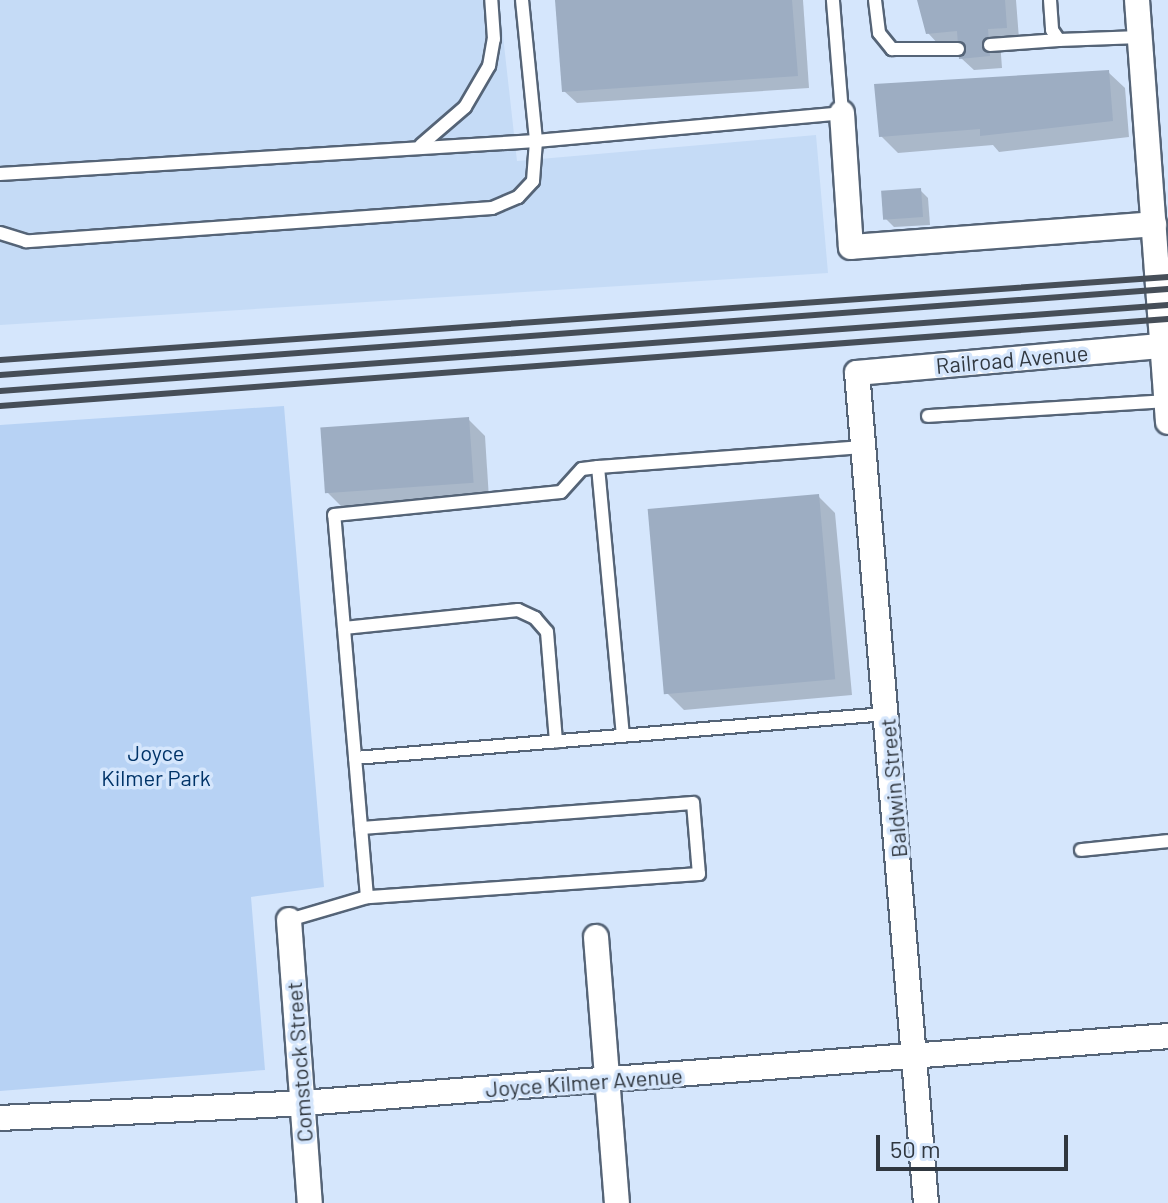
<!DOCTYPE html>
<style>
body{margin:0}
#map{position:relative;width:1168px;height:1203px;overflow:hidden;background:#d5e6fc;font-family:Barlow,sans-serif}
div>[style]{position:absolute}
.built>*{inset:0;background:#c5dbf6}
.green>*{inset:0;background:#b7d2f4}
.shadow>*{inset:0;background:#0003}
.building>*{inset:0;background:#9dadc2;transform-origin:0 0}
.roads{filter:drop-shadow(2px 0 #556477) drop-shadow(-2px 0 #556477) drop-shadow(0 2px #556477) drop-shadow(0 -2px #556477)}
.service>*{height:12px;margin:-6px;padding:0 6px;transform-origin:6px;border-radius:6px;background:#fff}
.minor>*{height:24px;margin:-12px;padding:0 12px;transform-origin:12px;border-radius:12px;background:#fff}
.rail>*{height:6px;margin:-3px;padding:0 3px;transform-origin:3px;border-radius:3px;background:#464e58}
span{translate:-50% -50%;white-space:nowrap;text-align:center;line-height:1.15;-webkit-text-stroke:7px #d5e6fc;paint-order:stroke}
.street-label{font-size:22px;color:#30373f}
.park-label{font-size:22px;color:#003368}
.scale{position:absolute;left:876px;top:1135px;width:192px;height:36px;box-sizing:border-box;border:4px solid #30373f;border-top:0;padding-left:10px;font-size:24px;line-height:28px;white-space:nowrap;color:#30373f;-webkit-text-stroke:6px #d5e6fc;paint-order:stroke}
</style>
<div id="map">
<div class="built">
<i style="clip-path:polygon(0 0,499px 0,517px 161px,816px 135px,828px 273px,0 325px)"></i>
</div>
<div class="green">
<i style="clip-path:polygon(284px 406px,324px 887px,251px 897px,265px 1070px,0 1091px,0 425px)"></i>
</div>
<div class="shadow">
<i style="clip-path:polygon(557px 0,803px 0,809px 88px,577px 103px,564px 91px)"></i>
<i style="clip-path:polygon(921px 0,1016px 0,1019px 39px,1000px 41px,1002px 68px,974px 70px,961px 58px,960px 44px,940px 46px,928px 33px)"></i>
<i style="clip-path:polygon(1108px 72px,1125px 88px,1129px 137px,999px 152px,993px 145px,898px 153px,881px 136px)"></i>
<i style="clip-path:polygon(920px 190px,928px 198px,930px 225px,894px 227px,886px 219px)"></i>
<i style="clip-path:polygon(468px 419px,485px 436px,489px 499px,344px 509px,327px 492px)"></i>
<i style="clip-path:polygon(818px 496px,835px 513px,852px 695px,684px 710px,667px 693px)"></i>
</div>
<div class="building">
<i style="clip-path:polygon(555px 0,792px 0,798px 76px,562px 92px)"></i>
<i style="clip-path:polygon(917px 0,1005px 0,1007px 28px,988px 29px,990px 56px,959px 59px,957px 31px,926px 34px)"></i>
<i style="clip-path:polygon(1109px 70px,1113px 121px,980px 136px,980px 129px,879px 137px,874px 84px)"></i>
<i style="left:921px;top:188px;width:29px;height:40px;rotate:86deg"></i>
<i style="left:469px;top:417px;width:66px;height:149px;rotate:86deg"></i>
<i style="left:819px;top:494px;width:186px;height:172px;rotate:85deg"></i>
</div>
<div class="roads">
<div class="service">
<i style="left:522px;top:0;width:142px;rotate:84.3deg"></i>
<i style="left:536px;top:141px;width:307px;rotate:-5.2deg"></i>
<i style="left:842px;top:113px;width:113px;rotate:-94.6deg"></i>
<i style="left:875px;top:0;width:33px;rotate:83deg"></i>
<i style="left:879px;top:33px;width:21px;rotate:51deg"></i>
<i style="left:892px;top:49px;width:66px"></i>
<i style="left:1050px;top:0;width:30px;rotate:86deg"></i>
<i style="left:1052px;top:30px;width:12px;rotate:55deg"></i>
<i style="left:1059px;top:40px;width:81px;rotate:-2.1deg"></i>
<i style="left:990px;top:45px;width:69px;rotate:-4.1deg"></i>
<i style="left:421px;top:145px;width:58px;rotate:-40.8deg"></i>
<i style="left:465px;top:107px;width:48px;rotate:-59.7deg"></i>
<i style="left:489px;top:66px;width:27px;rotate:-80deg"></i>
<i style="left:494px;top:39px;width:39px;rotate:-94deg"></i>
<i style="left:0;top:174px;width:537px;rotate:-3.52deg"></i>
<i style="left:536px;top:141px;width:40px;rotate:94.3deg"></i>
<i style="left:533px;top:181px;width:22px;rotate:133deg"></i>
<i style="left:518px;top:197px;width:28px;rotate:157deg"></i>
<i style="left:492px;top:208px;width:467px;rotate:175.9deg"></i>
<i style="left:26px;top:241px;width:27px;rotate:-163deg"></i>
<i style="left:928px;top:416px;width:238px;rotate:-3.6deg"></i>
<i style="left:598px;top:467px;width:270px;rotate:84.7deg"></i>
<i style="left:344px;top:628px;width:175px;rotate:-5.9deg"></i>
<i style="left:518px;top:610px;width:19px;rotate:25deg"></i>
<i style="left:535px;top:618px;width:18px;rotate:49deg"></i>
<i style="left:547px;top:632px;width:110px;rotate:85.3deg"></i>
<i style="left:355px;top:758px;width:533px;rotate:-4.74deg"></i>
<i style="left:361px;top:828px;width:333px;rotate:-4.3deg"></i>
<i style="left:693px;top:803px;width:71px;rotate:85.2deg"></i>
<i style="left:699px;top:874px;width:333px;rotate:176deg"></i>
<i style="left:1081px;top:850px;width:87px;rotate:-5.9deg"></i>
<i style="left:289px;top:920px;width:81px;rotate:-16.4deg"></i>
<i style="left:367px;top:897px;width:383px;rotate:-94.9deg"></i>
<i style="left:334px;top:515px;width:228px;rotate:-5.8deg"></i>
<i style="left:561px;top:492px;width:31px;rotate:-48deg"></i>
<i style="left:582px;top:469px;width:16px;rotate:-7deg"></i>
<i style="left:598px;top:467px;width:266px;rotate:-4.3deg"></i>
</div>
<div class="minor">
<i style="left:1137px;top:0;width:423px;rotate:85.8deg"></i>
<i style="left:842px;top:113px;width:134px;rotate:86.2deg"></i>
<i style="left:851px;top:247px;width:304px;rotate:-4.3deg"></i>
<i style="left:289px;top:920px;width:284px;rotate:85.8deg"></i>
<i style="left:596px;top:937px;width:267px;rotate:85.5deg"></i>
<i style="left:0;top:1118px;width:302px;rotate:-2.8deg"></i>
<i style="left:302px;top:1103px;width:869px;rotate:-4.42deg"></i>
<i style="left:926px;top:1203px;width:833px;rotate:-94.75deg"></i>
<i style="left:857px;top:373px;width:312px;rotate:-5.1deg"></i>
</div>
</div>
<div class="rail">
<i style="left:0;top:360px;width:1171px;rotate:-4.06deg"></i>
<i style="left:0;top:375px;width:1171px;rotate:-4.21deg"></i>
<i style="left:0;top:391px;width:1171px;rotate:-4.21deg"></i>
<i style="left:0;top:406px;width:1171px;rotate:-4.26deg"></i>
</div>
<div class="street-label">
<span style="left:1012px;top:359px;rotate:-5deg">Railroad Avenue</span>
<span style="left:893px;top:788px;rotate:-95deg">Baldwin Street</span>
<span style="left:299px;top:1062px;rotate:-94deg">Comstock Street</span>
<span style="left:584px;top:1082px;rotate:-4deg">Joyce Kilmer Avenue</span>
</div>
<div class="park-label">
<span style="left:156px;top:765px">Joyce<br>Kilmer Park</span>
</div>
<div class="scale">50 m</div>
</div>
